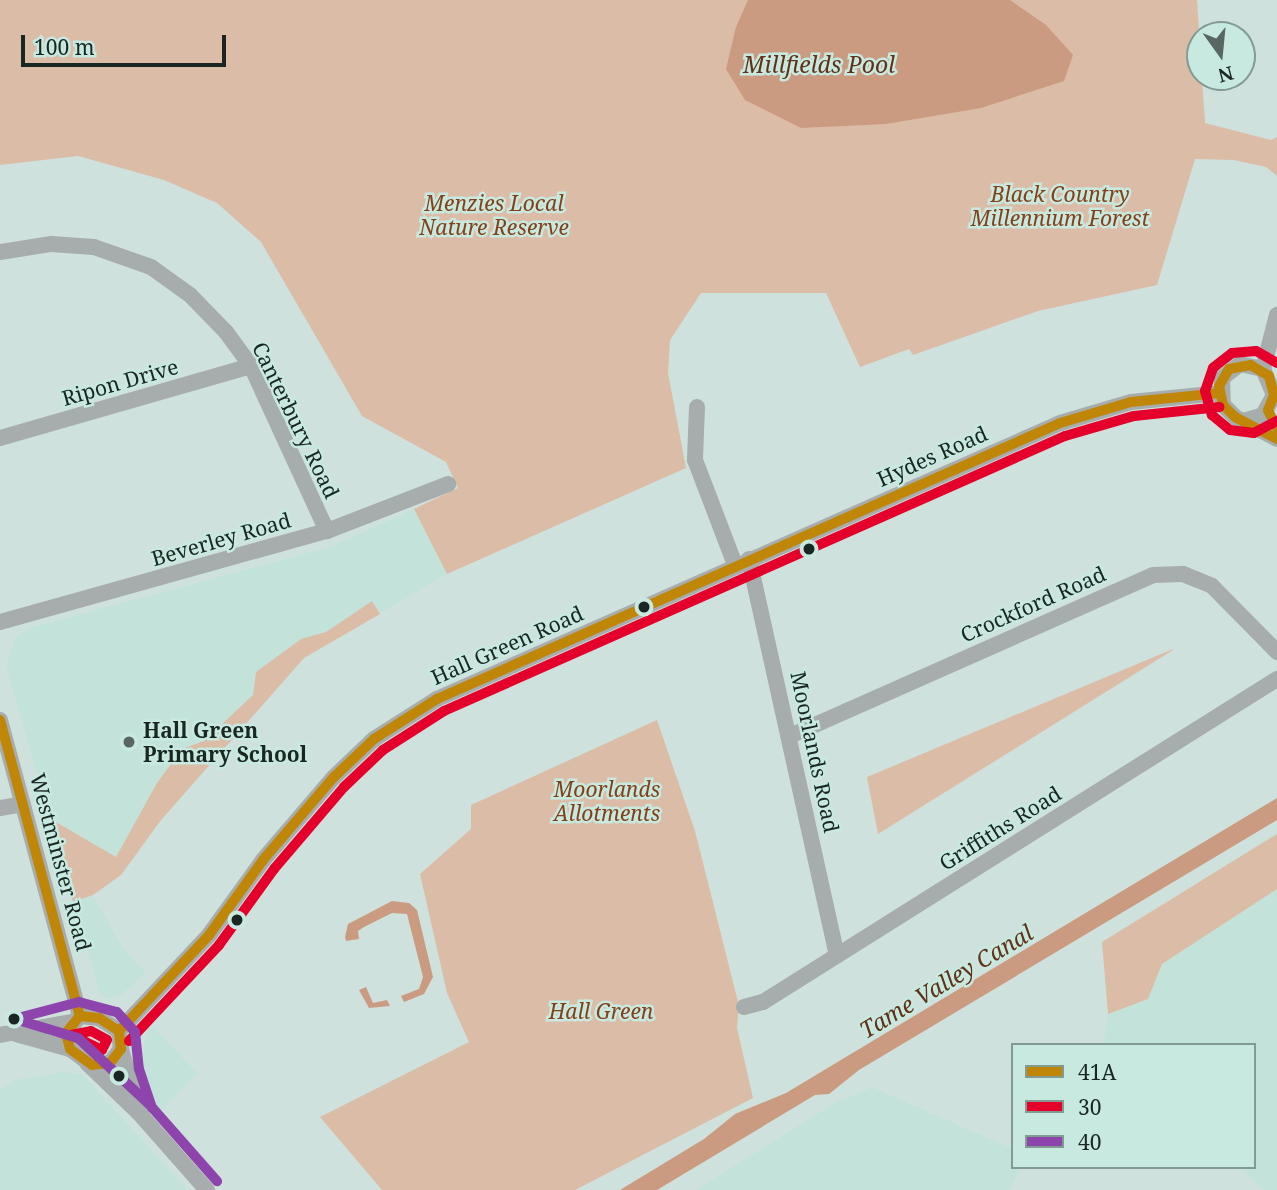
<!DOCTYPE html>
<style>
body{margin:0}
#map{position:relative;width:1277px;height:1190px;overflow:hidden;background:#cfe1dc;font-family:"Noto Serif",serif}
div>[style]{position:absolute}
.built>*{inset:0;background:#c3e3da}
.green>*{inset:0;background:#dbbca7}
.water>*{inset:0;background:#ca9b80}
.minor>*{height:16px;margin:-8px;padding:0 8px;transform-origin:8px;border-radius:8px;background:#a7adac}
.bus-1>*{height:10px;margin:-5px;padding:0 5px;transform-origin:5px;border-radius:5px;background:#c08608}
.bus-2>*{height:10px;margin:-5px;padding:0 5px;transform-origin:5px;border-radius:5px;background:#e4002b}
.bus-3>*{height:10px;margin:-5px;padding:0 5px;transform-origin:5px;border-radius:5px;background:#8e44ad}
.dots>*{width:19px;height:19px;translate:-50% -50%;box-sizing:border-box;border:4px solid #c7e9df;border-radius:50%}
span{translate:-50% -50%;white-space:nowrap;text-align:center;line-height:1.15;-webkit-text-stroke:5px #c7e9df;paint-order:stroke}
.park-label{font-size:21px;color:#864018;font-style:italic}
.street-label{font-size:21px;color:#192622}
.poi-label{font-size:21px;color:#192622;font-weight:700}
.left{translate:0 -50%;text-align:left}
.water-label{font-size:23px;color:#633117;font-style:italic}
.legend{position:absolute;left:1011px;top:1043px;width:245px;height:126px;box-sizing:border-box;background:#c7e9df;border:2px solid #819b93;margin:0;padding:9px 12px;list-style:none;font-size:21px;color:#192622}
.legend li{display:flex;align-items:center;gap:14px;height:35px}
.legend b{width:35px;border:2px solid #819b93}
.north{position:absolute;left:1186px;top:21px;width:70px;height:70px;box-sizing:border-box;background:#c7e9df;border:2px solid #819b93;border-radius:50%;rotate:165deg;font-size:19px;font-weight:700;line-height:28px;text-align:center;color:#192622}
.north::after{content:'';display:block;margin:auto;width:24px;height:32px;background:#596763;clip-path:polygon(50% 0,100% 100%,50% 72%,0 100%)}
.scale{position:absolute;left:21px;top:35px;width:205px;height:32px;box-sizing:border-box;border:4px solid #192622;border-top:0;padding-left:9px;font-size:21px;line-height:24px;white-space:nowrap;color:#192622;-webkit-text-stroke:5px #c7e9df;paint-order:stroke}
</style>
<div id="map">
<div class="built">
<i style="clip-path:polygon(414px 509px,447px 574px,304px 658px,161px 820px,121px 875px,93px 895px,123px 948px,146px 973px,120px 996px,109px 999px,100px 994px,6px 666px,15px 638px,29px 628px,330px 547px)"></i>
<i style="clip-path:polygon(1277px 889px,1277px 1190px,1264px 1190px,1238px 1167px,1254px 1167px,1254px 1045px,1104px 1045px,1108px 1014px,1148px 999px,1162px 964px)"></i>
<i style="clip-path:polygon(148px 1021px,198px 1074px,161px 1110px,145px 1089px,140px 1073px)"></i>
<i style="clip-path:polygon(63px 1072px,82px 1074px,188px 1190px,0 1190px,0 1090px,15px 1080px)"></i>
<i style="clip-path:polygon(872px 1087px,1013px 1149px,1013px 1167px,1022px 1167px,1010px 1190px,696px 1190px,836px 1102px)"></i>
</div>
<div class="green">
<i style="clip-path:polygon(0 0,1197px 0,1205px 123px,1271px 140px,1277px 137px,1277px 176px,1266px 167px,1234px 160px,1195px 159px,1157px 285px,1038px 311px,913px 355px,909px 349px,860px 367px,826px 293px,701px 293px,670px 340px,668px 373px,686px 468px,447px 574px,414px 509px,458px 488px,446px 462px,362px 416px,261px 242px,217px 203px,164px 180px,78px 156px,0 165px)"></i>
<i style="clip-path:polygon(372px 601px,380px 614px,304px 658px,161px 820px,121px 875px,93px 895px,73px 902px,49px 818px,116px 857px,157px 783px,182px 749px,204px 741px,253px 695px,256px 672px,301px 639px,326px 632px)"></i>
<i style="clip-path:polygon(1173px 649px,1173px 650px,878px 834px,867px 777px)"></i>
<i style="clip-path:polygon(657px 720px,695px 831px,739px 1006px,737px 1028px,753px 1098px,575px 1190px,382px 1190px,320px 1117px,469px 1042px,447px 993px,420px 874px,471px 829px,471px 805px)"></i>
<i style="clip-path:polygon(1277px 834px,1277px 889px,1162px 964px,1148px 999px,1108px 1014px,1102px 942px)"></i>
</div>
<div class="water">
<i style="clip-path:polygon(748px 0,1010px 0,1046px 25px,1073px 55px,1064px 81px,981px 108px,886px 124px,801px 128px,745px 100px,726px 69px,736px 27px)"></i>
<i style="clip-path:polygon(1277px 798px,1277px 820px,859px 1070px,829px 1094px,815px 1095px,657px 1190px,620px 1190px,704px 1139px,735px 1114px,786px 1093px)"></i>
<i style="clip-path:polygon(392px 901px,409px 903px,417px 910px,433px 977px,424px 994px,404px 1002px,401px 996px,419px 989px,423px 977px,407px 914px,392px 913px,364px 927px,358px 931px,359px 939px,346px 941px,345px 937px,348px 924px)"></i>
<i style="clip-path:polygon(366px 987px,373px 1003px,387px 1000px,390px 1006px,369px 1008px,359px 990px)"></i>
</div>
<div class="minor">
<i style="left:0;top:252px;width:52px;rotate:-8.9deg"></i>
<i style="left:51px;top:244px;width:43px;rotate:4deg"></i>
<i style="left:94px;top:247px;width:60px;rotate:19.3deg"></i>
<i style="left:151px;top:267px;width:48px;rotate:35.7deg"></i>
<i style="left:190px;top:295px;width:52px;rotate:45.8deg"></i>
<i style="left:226px;top:332px;width:42px;rotate:53.7deg"></i>
<i style="left:251px;top:366px;width:182px;rotate:65.3deg"></i>
<i style="left:1263px;top:369px;width:56px;rotate:-75.5deg"></i>
<i style="left:697px;top:407px;width:53px;rotate:92.2deg"></i>
<i style="left:695px;top:460px;width:112px;rotate:69.1deg"></i>
<i style="left:1247px;top:420px;width:17px;rotate:-17deg"></i>
<i style="left:1263px;top:415px;width:23px;rotate:-61deg"></i>
<i style="left:1274px;top:395px;width:28px;rotate:-113deg"></i>
<i style="left:1263px;top:369px;width:24px;rotate:-168deg"></i>
<i style="left:1240px;top:364px;width:23px;rotate:142deg"></i>
<i style="left:1222px;top:378px;width:27px;rotate:88deg"></i>
<i style="left:1223px;top:405px;width:17px;rotate:45deg"></i>
<i style="left:1235px;top:417px;width:47px;rotate:27.6deg"></i>
<i style="left:0;top:438px;width:261px;rotate:-16deg"></i>
<i style="left:749px;top:559px;width:406px;rotate:77.5deg"></i>
<i style="left:0;top:622px;width:339px;rotate:-15.6deg"></i>
<i style="left:327px;top:531px;width:130px;rotate:-21.2deg"></i>
<i style="left:0;top:720px;width:307px;rotate:74.9deg"></i>
<i style="left:790px;top:736px;width:397px;rotate:-23.9deg"></i>
<i style="left:1153px;top:575px;width:30px;rotate:-2deg"></i>
<i style="left:1183px;top:574px;width:31px;rotate:22deg"></i>
<i style="left:1212px;top:586px;width:93px;rotate:45.4deg"></i>
<i style="left:0;top:808px;width:23px;rotate:-10deg"></i>
<i style="left:744px;top:1007px;width:20px;rotate:-15deg"></i>
<i style="left:763px;top:1002px;width:607px;rotate:-32.15deg"></i>
<i style="left:80px;top:1016px;width:19px;rotate:6deg"></i>
<i style="left:99px;top:1018px;width:24px;rotate:33deg"></i>
<i style="left:119px;top:1031px;width:18px;rotate:84deg"></i>
<i style="left:121px;top:1049px;width:18px;rotate:128deg"></i>
<i style="left:110px;top:1063px;width:18px;rotate:174deg"></i>
<i style="left:92px;top:1065px;width:27px;rotate:-144deg"></i>
<i style="left:70px;top:1049px;width:16px;rotate:-104deg"></i>
<i style="left:66px;top:1033px;width:22px;rotate:-51deg"></i>
<i style="left:119px;top:1031px;width:132px;rotate:-46.8deg"></i>
<i style="left:209px;top:935px;width:92px;rotate:-54.2deg"></i>
<i style="left:263px;top:860px;width:109px;rotate:-49.5deg"></i>
<i style="left:334px;top:777px;width:55px;rotate:-43.5deg"></i>
<i style="left:374px;top:739px;width:75px;rotate:-32.4deg"></i>
<i style="left:437px;top:699px;width:681px;rotate:-23.89deg"></i>
<i style="left:1060px;top:423px;width:74px;rotate:-16.5deg"></i>
<i style="left:1131px;top:402px;width:88px;rotate:-5.8deg"></i>
<i style="left:16px;top:1034px;width:56px;rotate:15.5deg"></i>
<i style="left:0;top:1035px;width:72px;rotate:-10.4deg"></i>
<i style="left:121px;top:1049px;width:66px;rotate:74.3deg"></i>
<i style="left:87px;top:1063px;width:72px;rotate:43.9deg"></i>
<i style="left:139px;top:1113px;width:103px;rotate:48.6deg"></i>
</div>
<div class="bus-1">
<i style="left:1277px;top:428px;width:20px;rotate:-117deg"></i>
<i style="left:1268px;top:410px;width:16px;rotate:-68deg"></i>
<i style="left:1274px;top:395px;width:20px;rotate:-105deg"></i>
<i style="left:1269px;top:376px;width:21px;rotate:-149deg"></i>
<i style="left:1251px;top:365px;width:22px;rotate:170deg"></i>
<i style="left:1229px;top:369px;width:20px;rotate:120deg"></i>
<i style="left:1219px;top:386px;width:19px;rotate:78deg"></i>
<i style="left:1223px;top:405px;width:17px;rotate:45deg"></i>
<i style="left:1235px;top:417px;width:47px;rotate:27.6deg"></i>
<i style="left:0;top:720px;width:307px;rotate:74.9deg"></i>
<i style="left:80px;top:1016px;width:19px;rotate:6deg"></i>
<i style="left:99px;top:1018px;width:24px;rotate:33deg"></i>
<i style="left:119px;top:1031px;width:18px;rotate:84deg"></i>
<i style="left:121px;top:1049px;width:18px;rotate:128deg"></i>
<i style="left:110px;top:1063px;width:18px;rotate:174deg"></i>
<i style="left:92px;top:1065px;width:27px;rotate:-144deg"></i>
<i style="left:70px;top:1049px;width:16px;rotate:-104deg"></i>
<i style="left:66px;top:1033px;width:22px;rotate:-51deg"></i>
<i style="left:119px;top:1031px;width:132px;rotate:-46.8deg"></i>
<i style="left:209px;top:935px;width:92px;rotate:-54.2deg"></i>
<i style="left:263px;top:860px;width:109px;rotate:-49.5deg"></i>
<i style="left:334px;top:777px;width:55px;rotate:-43.5deg"></i>
<i style="left:374px;top:739px;width:75px;rotate:-32.4deg"></i>
<i style="left:437px;top:699px;width:681px;rotate:-23.89deg"></i>
<i style="left:1060px;top:423px;width:74px;rotate:-16.5deg"></i>
<i style="left:1131px;top:402px;width:88px;rotate:-5.8deg"></i>
</div>
<div class="bus-2">
<i style="left:1277px;top:363px;width:24px;rotate:-150deg"></i>
<i style="left:1256px;top:351px;width:24px;rotate:175deg"></i>
<i style="left:1232px;top:353px;width:24px;rotate:142deg"></i>
<i style="left:1213px;top:368px;width:24px;rotate:109deg"></i>
<i style="left:1205px;top:391px;width:25px;rotate:74deg"></i>
<i style="left:1212px;top:415px;width:23px;rotate:40deg"></i>
<i style="left:1230px;top:430px;width:24px;rotate:7deg"></i>
<i style="left:1254px;top:433px;width:26px;rotate:-28deg"></i>
<i style="left:91px;top:1031px;width:18px;rotate:29deg"></i>
<i style="left:107px;top:1040px;width:11px;rotate:117deg"></i>
<i style="left:102px;top:1050px;width:34px;rotate:-154deg"></i>
<i style="left:71px;top:1035px;width:20px;rotate:-11deg"></i>
<i style="left:129px;top:1041px;width:132px;rotate:-46.8deg"></i>
<i style="left:219px;top:945px;width:94px;rotate:-54.1deg"></i>
<i style="left:274px;top:869px;width:108px;rotate:-49.5deg"></i>
<i style="left:344px;top:787px;width:54px;rotate:-43.5deg"></i>
<i style="left:383px;top:750px;width:72px;rotate:-32.6deg"></i>
<i style="left:444px;top:711px;width:679px;rotate:-23.89deg"></i>
<i style="left:1065px;top:436px;width:72px;rotate:-16.2deg"></i>
<i style="left:1134px;top:416px;width:86px;rotate:-6deg"></i>
</div>
<div class="bus-3">
<i style="left:14px;top:1019px;width:67px;rotate:-14.7deg"></i>
<i style="left:79px;top:1002px;width:39px;rotate:15deg"></i>
<i style="left:117px;top:1012px;width:27px;rotate:48deg"></i>
<i style="left:135px;top:1032px;width:37px;rotate:84deg"></i>
<i style="left:139px;top:1069px;width:41px;rotate:71.6deg"></i>
<i style="left:18px;top:1020px;width:63px;rotate:16.7deg"></i>
<i style="left:78px;top:1038px;width:97px;rotate:42.9deg"></i>
<i style="left:149px;top:1104px;width:103px;rotate:48.6deg"></i>
</div>
<div class="dots">
<i style="left:809px;top:549px;background:#192622"></i>
<i style="left:644px;top:607px;background:#192622"></i>
<i style="left:129px;top:742px;background:#596763"></i>
<i style="left:237px;top:920px;background:#192622"></i>
<i style="left:14px;top:1019px;background:#192622"></i>
<i style="left:119px;top:1076px;background:#192622"></i>
</div>
<div class="park-label">
<span style="left:1060px;top:206px">Black Country<br>Millennium Forest</span>
<span style="left:494px;top:215px">Menzies Local<br>Nature Reserve</span>
<span style="left:607px;top:801px">Moorlands<br>Allotments</span>
<span style="left:601px;top:1011px">Hall Green</span>
</div>
<div class="street-label">
<span style="left:120px;top:382px;rotate:-16deg">Ripon Drive</span>
<span style="left:296px;top:420px;rotate:64deg">Canterbury Road</span>
<span style="left:932px;top:456px;rotate:-24deg">Hydes Road</span>
<span style="left:221px;top:539px;rotate:-16deg">Beverley Road</span>
<span style="left:1033px;top:604px;rotate:-24deg">Crockford Road</span>
<span style="left:507px;top:645px;rotate:-24deg">Hall Green Road</span>
<span style="left:815px;top:752px;rotate:78deg">Moorlands Road</span>
<span style="left:1000px;top:828px;rotate:-32deg">Griffiths Road</span>
<span style="left:61px;top:862px;rotate:75deg">Westminster Road</span>
</div>
<div class="poi-label">
<span class="left" style="left:143px;top:742px">Hall Green<br>Primary School</span>
</div>
<div class="water-label">
<span style="left:819px;top:64px">Millfields Pool</span>
<span style="left:946px;top:981px;rotate:-31deg">Tame Valley Canal</span>
</div>
<ul class="legend">
<li><b style="height:9px;background:#c08608"></b>41A</li>
<li><b style="height:9px;background:#e4002b"></b>30</li>
<li><b style="height:9px;background:#8e44ad"></b>40</li>
</ul>
<div class="north">N</div>
<div class="scale">100 m</div>
</div>
